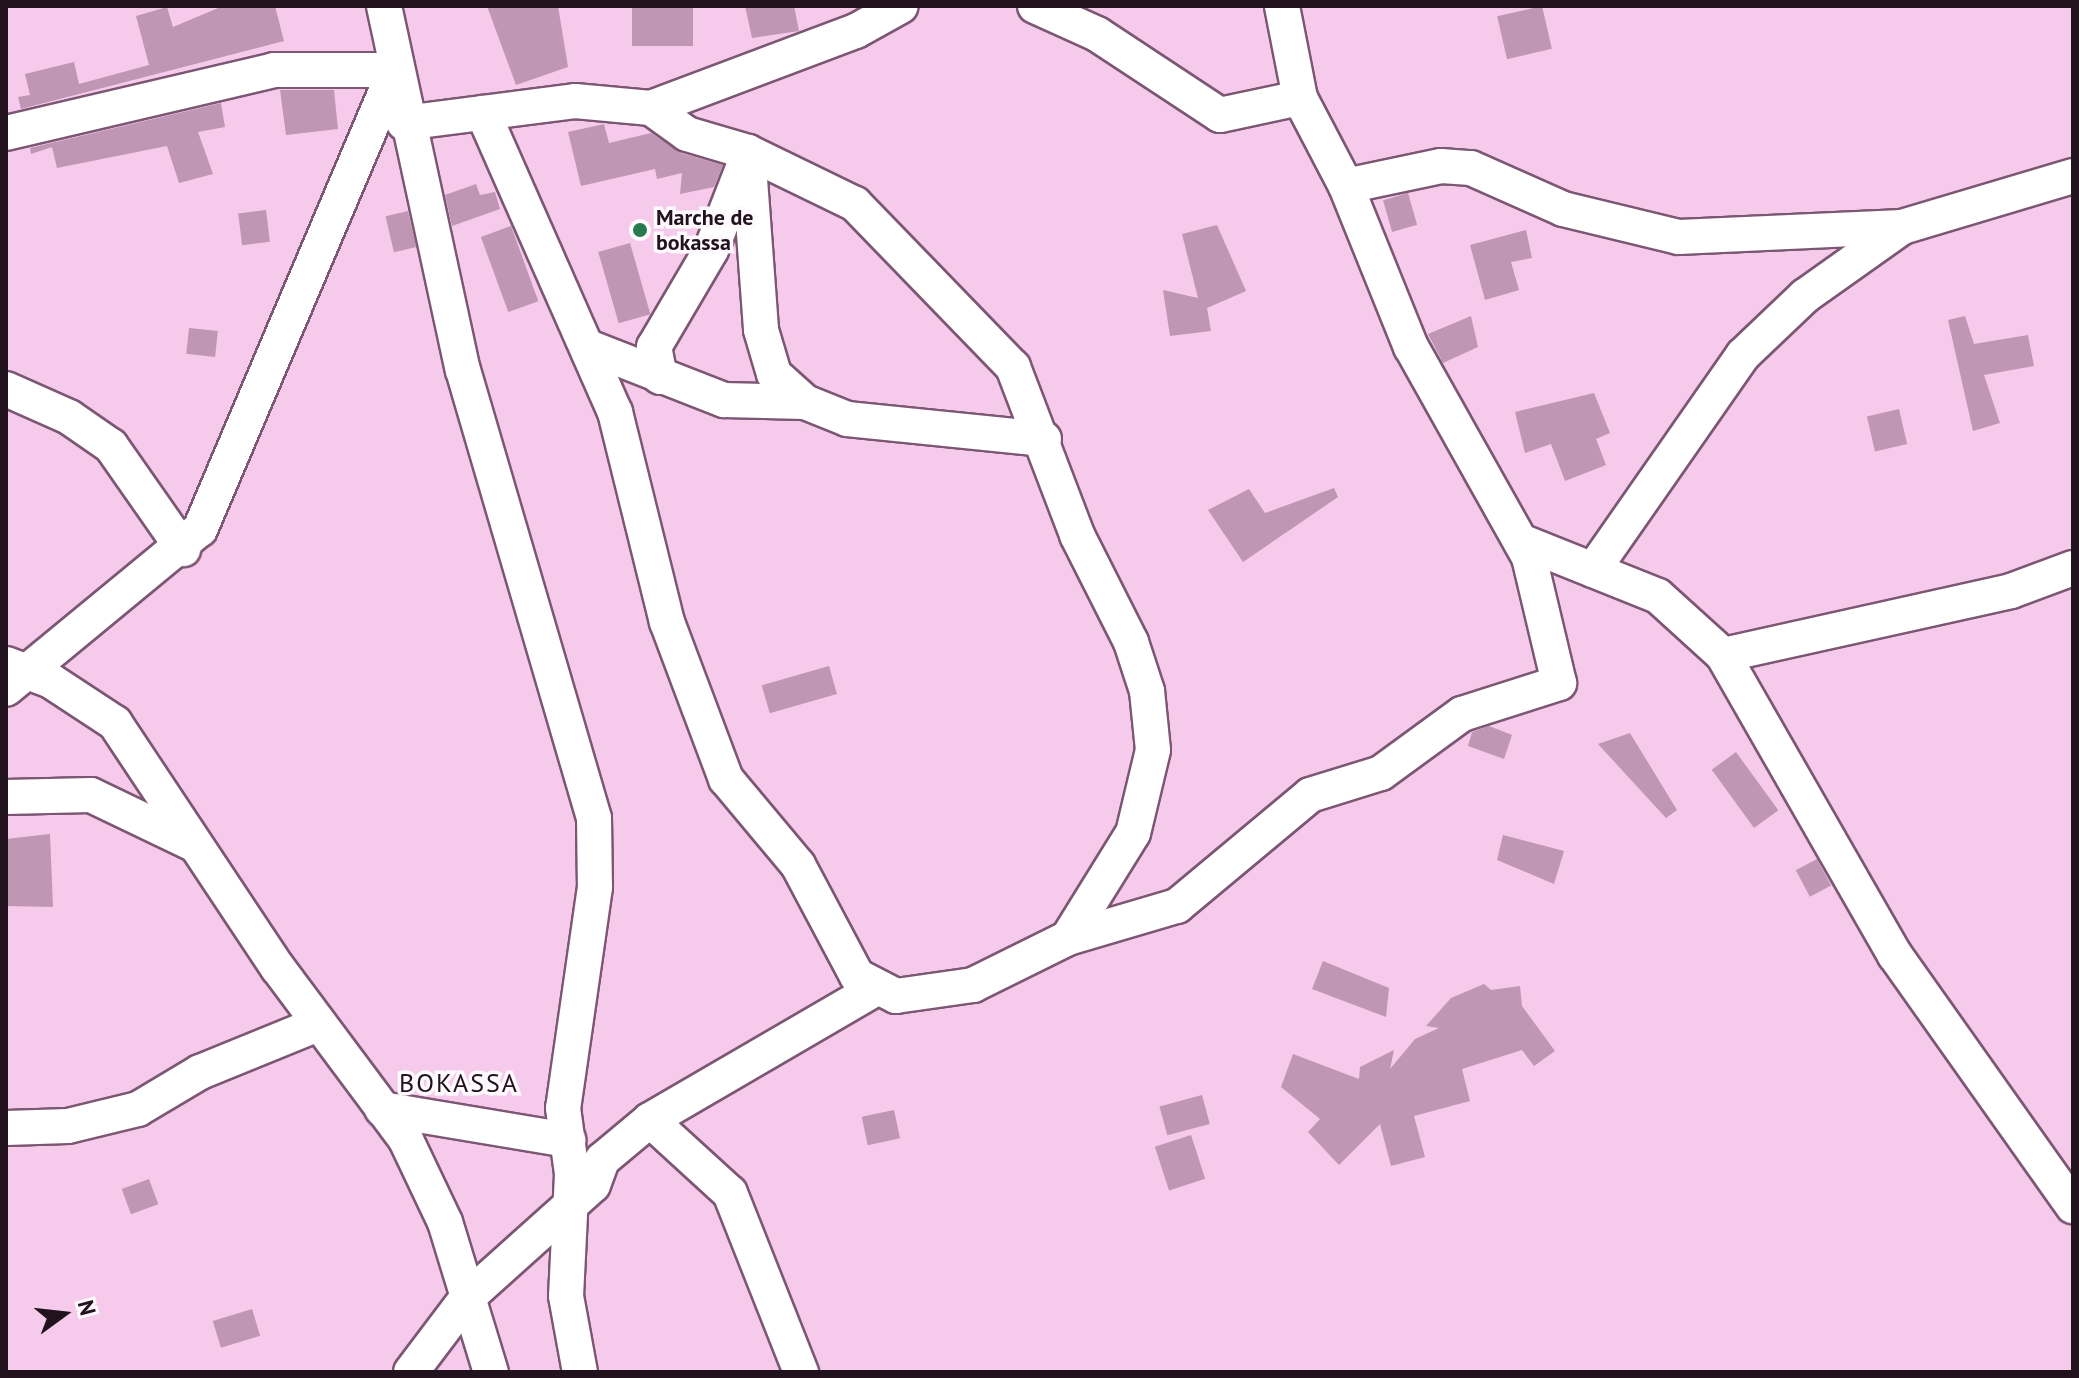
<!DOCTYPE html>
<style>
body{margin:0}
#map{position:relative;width:2079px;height:1378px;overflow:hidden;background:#f6caea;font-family:"PT Sans",sans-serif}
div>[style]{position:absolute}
.building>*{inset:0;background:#bf96b4;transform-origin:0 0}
.roads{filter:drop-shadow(2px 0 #7c5773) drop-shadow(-2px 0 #7c5773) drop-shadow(0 2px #7c5773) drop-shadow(0 -2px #7c5773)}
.street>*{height:34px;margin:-17px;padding:0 17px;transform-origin:17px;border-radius:17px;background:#fff}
.dots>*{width:22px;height:22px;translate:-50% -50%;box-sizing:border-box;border:4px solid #fef9fc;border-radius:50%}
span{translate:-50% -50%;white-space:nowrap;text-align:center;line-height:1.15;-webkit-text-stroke:7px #fef9fc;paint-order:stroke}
.poi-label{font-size:22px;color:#21131e;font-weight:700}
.left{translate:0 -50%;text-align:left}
.quarter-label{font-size:26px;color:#21131e;letter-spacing:2px}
.frame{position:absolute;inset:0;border:8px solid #21131e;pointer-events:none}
.north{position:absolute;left:24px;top:1274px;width:80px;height:80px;-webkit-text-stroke:6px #fef9fc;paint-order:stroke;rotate:75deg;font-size:22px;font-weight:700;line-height:32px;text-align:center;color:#21131e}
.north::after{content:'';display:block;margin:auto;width:28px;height:36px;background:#21131e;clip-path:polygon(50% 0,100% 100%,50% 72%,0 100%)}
</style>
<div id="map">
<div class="building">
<i style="clip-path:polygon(223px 6px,275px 6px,284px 41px,21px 109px,18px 97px,30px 95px,25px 74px,74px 62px,79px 84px,149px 65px,136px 16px,167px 7px,173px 27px)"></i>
<i style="clip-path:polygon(487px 6px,558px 6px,568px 67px,516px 85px)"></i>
<i style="left:632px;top:6px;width:61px;height:40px"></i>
<i style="clip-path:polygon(745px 6px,794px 6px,799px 31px,752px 38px)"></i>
<i style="left:1542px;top:6px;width:44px;height:46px;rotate:77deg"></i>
<i style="clip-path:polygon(280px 90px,334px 90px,338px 129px,286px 135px)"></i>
<i style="clip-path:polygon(221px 103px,225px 127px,198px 132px,213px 174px,179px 183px,167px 146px,57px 168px,52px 147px,31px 154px,30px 148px)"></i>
<i style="clip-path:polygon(604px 124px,609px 143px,651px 133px,681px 153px,723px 165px,714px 187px,680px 194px,682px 173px,657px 179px,655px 169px,581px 186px,568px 132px)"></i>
<i style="clip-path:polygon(476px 184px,480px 195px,495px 192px,500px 209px,452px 226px,445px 195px)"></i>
<i style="left:1408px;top:193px;width:33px;height:26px;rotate:74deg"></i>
<i style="left:266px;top:210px;width:32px;height:28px;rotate:83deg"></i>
<i style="left:408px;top:211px;width:37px;height:23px;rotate:77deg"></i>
<i style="clip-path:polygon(1217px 225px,1246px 291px,1207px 308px,1211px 331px,1170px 336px,1163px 290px,1198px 298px,1182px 234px)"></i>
<i style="left:511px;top:226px;width:80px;height:32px;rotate:70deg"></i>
<i style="clip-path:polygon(1526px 230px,1532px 258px,1511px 262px,1519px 290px,1485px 300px,1470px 245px)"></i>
<i style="left:630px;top:243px;width:74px;height:33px;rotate:74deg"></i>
<i style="clip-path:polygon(1471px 316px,1478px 347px,1443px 363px,1428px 334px)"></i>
<i style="clip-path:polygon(1965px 316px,1974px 344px,2028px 335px,2034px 366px,1984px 375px,2000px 423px,1973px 431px,1948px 320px)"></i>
<i style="left:189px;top:328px;width:29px;height:26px;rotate:6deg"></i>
<i style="clip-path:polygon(1594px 393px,1610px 433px,1596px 439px,1606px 465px,1565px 481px,1551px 444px,1525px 453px,1515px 412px)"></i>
<i style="left:1899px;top:409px;width:36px;height:33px;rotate:77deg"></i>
<i style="clip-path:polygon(1334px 488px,1338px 497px,1243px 562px,1208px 510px,1249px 489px,1265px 513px)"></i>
<i style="left:829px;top:666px;width:29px;height:70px;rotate:74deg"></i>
<i style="clip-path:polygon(1489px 726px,1512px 735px,1504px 759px,1468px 746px,1472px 732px)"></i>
<i style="clip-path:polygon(1630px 733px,1677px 810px,1666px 818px,1598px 744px)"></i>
<i style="left:1736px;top:752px;width:72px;height:30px;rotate:54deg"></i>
<i style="clip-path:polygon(50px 834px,53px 907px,6px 906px,6px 839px)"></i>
<i style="clip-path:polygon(1503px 835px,1564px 851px,1554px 884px,1497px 860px)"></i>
<i style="left:1817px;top:859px;width:30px;height:24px;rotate:62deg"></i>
<i style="clip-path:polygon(1323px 961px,1389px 988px,1386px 1017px,1312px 989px)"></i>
<i style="clip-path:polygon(1484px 984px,1491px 990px,1520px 986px,1522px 1006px,1555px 1051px,1534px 1066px,1522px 1050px,1462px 1069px,1470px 1101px,1414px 1116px,1425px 1157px,1391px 1166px,1380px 1124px,1339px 1165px,1308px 1132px,1320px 1119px,1281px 1087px,1293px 1054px,1359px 1079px,1360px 1067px,1394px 1050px,1390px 1069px,1415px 1039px,1439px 1028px,1426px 1026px,1451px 998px)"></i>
<i style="left:1202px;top:1095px;width:30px;height:44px;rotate:75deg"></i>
<i style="left:894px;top:1110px;width:29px;height:33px;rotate:78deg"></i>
<i style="left:1191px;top:1135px;width:46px;height:38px;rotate:72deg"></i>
<i style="left:149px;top:1179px;width:27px;height:29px;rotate:70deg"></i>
<i style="left:252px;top:1309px;width:28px;height:41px;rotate:73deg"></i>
</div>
<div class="roads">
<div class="street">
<i style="left:384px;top:6px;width:372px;rotate:77.8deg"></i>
<i style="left:463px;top:370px;width:467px;rotate:73.7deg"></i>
<i style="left:594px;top:818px;width:69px;rotate:89.2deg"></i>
<i style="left:595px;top:887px;width:223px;rotate:98.2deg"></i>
<i style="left:563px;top:1108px;width:67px;rotate:82.2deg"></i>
<i style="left:572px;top:1174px;width:122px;rotate:92.8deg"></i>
<i style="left:566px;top:1296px;width:77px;rotate:79.6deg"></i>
<i style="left:1035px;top:6px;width:68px;rotate:24.3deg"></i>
<i style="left:1097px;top:34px;width:147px;rotate:33.4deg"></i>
<i style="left:1220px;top:115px;width:82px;rotate:-12deg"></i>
<i style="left:651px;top:108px;width:219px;rotate:-20.6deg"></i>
<i style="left:856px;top:31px;width:51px;rotate:-29.1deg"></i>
<i style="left:483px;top:113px;width:327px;rotate:66.2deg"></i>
<i style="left:615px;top:412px;width:216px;rotate:76.1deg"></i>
<i style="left:667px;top:622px;width:168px;rotate:69.4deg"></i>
<i style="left:726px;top:779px;width:112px;rotate:50.1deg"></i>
<i style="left:798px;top:865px;width:126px;rotate:62deg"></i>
<i style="left:857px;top:976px;width:44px;rotate:27.1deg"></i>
<i style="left:896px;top:996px;width:78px;rotate:-8.1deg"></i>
<i style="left:973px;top:985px;width:106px;rotate:-26.3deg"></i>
<i style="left:1068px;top:938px;width:114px;rotate:-16.4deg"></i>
<i style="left:1177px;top:906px;width:173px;rotate:-39.8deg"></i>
<i style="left:1310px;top:795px;width:74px;rotate:-17.2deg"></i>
<i style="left:1381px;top:773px;width:100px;rotate:-36.1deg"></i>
<i style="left:1462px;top:714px;width:102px;rotate:-17.7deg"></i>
<i style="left:1559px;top:683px;width:130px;rotate:-103.4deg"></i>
<i style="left:1529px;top:557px;width:241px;rotate:-119.3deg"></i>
<i style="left:1411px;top:347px;width:174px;rotate:-112deg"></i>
<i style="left:1346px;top:186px;width:99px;rotate:-117.6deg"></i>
<i style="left:1300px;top:98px;width:94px;rotate:-101.1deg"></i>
<i style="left:404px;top:123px;width:172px;rotate:-7.3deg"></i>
<i style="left:575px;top:101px;width:76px;rotate:5.3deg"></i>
<i style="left:651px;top:108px;width:44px;rotate:35.8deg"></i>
<i style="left:687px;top:134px;width:64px;rotate:16.4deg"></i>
<i style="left:748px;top:152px;width:119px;rotate:25.9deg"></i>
<i style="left:855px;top:204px;width:227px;rotate:45.9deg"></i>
<i style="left:1013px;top:367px;width:180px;rotate:69.1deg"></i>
<i style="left:1077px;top:535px;width:120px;rotate:63.2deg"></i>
<i style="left:1131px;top:642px;width:52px;rotate:71.9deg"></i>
<i style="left:1147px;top:691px;width:59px;rotate:84.2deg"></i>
<i style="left:1153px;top:750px;width:85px;rotate:103.5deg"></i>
<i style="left:1133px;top:833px;width:123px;rotate:121.8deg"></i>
<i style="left:6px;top:133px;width:275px;rotate:-13.2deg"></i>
<i style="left:274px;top:70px;width:121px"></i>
<i style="left:395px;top:70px;width:499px;rotate:113deg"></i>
<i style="left:200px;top:529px;width:251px;rotate:140.5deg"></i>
<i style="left:748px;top:152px;width:178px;rotate:85.8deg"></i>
<i style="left:761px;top:330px;width:46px;rotate:73.5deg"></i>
<i style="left:774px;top:374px;width:42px;rotate:42.1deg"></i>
<i style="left:805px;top:402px;width:45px;rotate:22deg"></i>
<i style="left:847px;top:419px;width:198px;rotate:5.8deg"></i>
<i style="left:1346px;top:186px;width:97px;rotate:-11.9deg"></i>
<i style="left:1441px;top:166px;width:30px;rotate:4deg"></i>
<i style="left:1471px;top:168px;width:101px;rotate:24deg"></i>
<i style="left:1563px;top:209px;width:119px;rotate:13.6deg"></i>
<i style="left:1679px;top:237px;width:223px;rotate:-2.6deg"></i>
<i style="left:1902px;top:227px;width:178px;rotate:-16.6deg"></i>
<i style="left:591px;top:348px;width:143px;rotate:21.4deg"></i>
<i style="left:724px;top:400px;width:81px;rotate:1.4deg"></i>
<i style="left:660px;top:377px;width:31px;rotate:-101deg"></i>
<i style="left:654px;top:347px;width:113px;rotate:-59.6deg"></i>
<i style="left:711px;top:250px;width:88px;rotate:-68.7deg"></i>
<i style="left:6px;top:389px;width:69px;rotate:24deg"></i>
<i style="left:69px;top:417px;width:51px;rotate:34.6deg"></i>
<i style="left:111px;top:446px;width:126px;rotate:55deg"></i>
<i style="left:1523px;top:542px;width:145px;rotate:21.8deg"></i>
<i style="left:1658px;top:596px;width:88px;rotate:42.2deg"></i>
<i style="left:1723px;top:655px;width:346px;rotate:60.2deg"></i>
<i style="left:1895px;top:955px;width:308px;rotate:54.7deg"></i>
<i style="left:1593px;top:570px;width:262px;rotate:-55.1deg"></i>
<i style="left:1743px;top:355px;width:86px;rotate:-43.6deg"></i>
<i style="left:1805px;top:296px;width:119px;rotate:-35.4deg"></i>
<i style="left:1723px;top:655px;width:295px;rotate:-12.5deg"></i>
<i style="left:2011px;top:591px;width:66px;rotate:-20.4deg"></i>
<i style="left:6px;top:664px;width:48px;rotate:20.7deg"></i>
<i style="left:51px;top:681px;width:77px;rotate:33.3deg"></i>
<i style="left:115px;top:723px;width:294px;rotate:56.4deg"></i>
<i style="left:278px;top:968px;width:214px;rotate:53.3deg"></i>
<i style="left:406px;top:1140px;width:91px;rotate:64.6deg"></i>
<i style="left:445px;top:1222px;width:157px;rotate:73deg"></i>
<i style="left:6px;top:797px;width:85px;rotate:-1.3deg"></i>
<i style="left:91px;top:795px;width:111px;rotate:25.6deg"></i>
<i style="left:382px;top:1109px;width:189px;rotate:9.5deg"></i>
<i style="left:650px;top:1120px;width:108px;rotate:42.4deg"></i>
<i style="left:730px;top:1193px;width:193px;rotate:68.4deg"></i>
<i style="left:6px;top:1128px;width:62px;rotate:-1.8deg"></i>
<i style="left:68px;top:1126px;width:72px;rotate:-13.7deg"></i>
<i style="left:138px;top:1109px;width:72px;rotate:-30.8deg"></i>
<i style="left:200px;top:1072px;width:127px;rotate:-22.1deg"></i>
<i style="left:411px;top:1372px;width:93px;rotate:-52.9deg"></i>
<i style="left:467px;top:1298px;width:169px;rotate:-41.9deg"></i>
<i style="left:593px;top:1185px;width:27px;rotate:-70deg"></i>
<i style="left:602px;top:1160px;width:62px;rotate:-39.8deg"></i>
<i style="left:650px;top:1120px;width:260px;rotate:-30.2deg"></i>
</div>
</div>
<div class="dots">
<i style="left:640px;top:230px;background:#277b4e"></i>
</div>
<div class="poi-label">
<span class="left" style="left:656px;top:230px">Marche de<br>bokassa</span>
</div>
<div class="quarter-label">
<span style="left:459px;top:1083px">BOKASSA</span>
</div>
<div class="frame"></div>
<div class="north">N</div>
</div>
